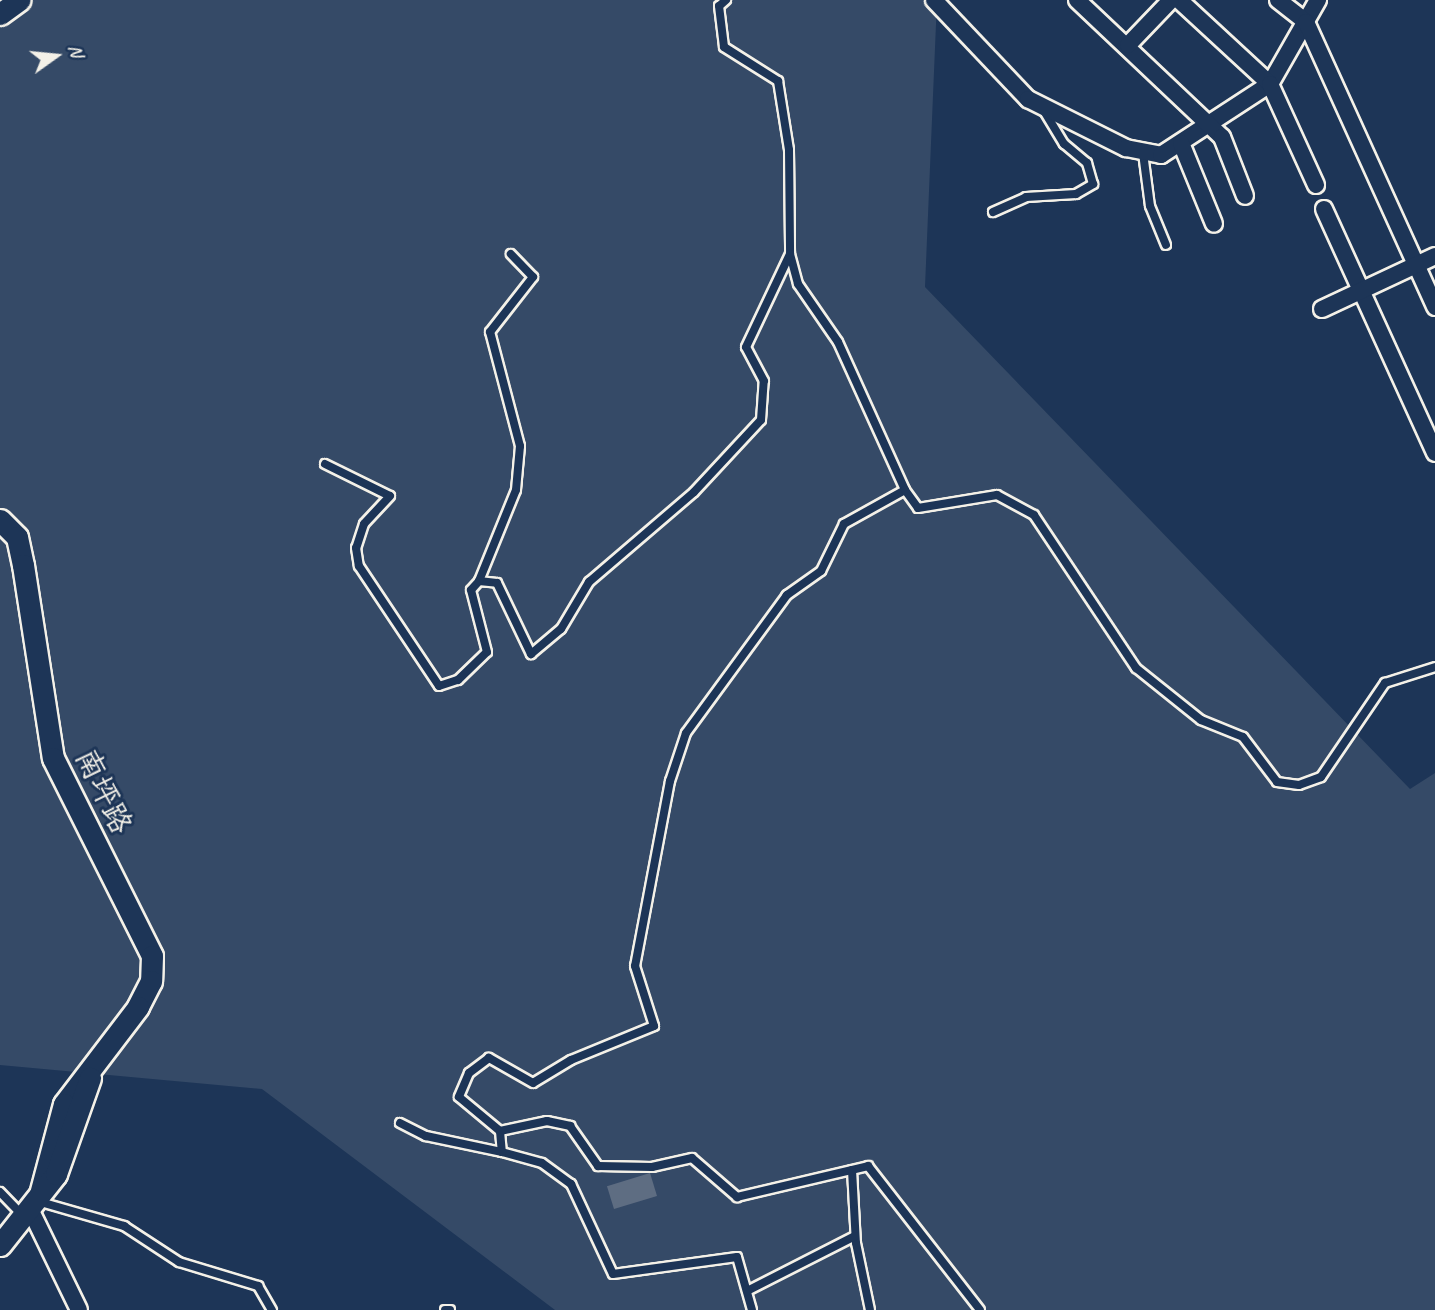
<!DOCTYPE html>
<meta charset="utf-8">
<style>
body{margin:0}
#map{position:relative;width:1435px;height:1310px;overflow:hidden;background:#1d3557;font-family:Caveat,"LXGW WenKai TC",sans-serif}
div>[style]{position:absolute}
.green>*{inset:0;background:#354a67}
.water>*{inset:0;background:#5e6d82;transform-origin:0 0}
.roads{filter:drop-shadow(2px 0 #f4f1e8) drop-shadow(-2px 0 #f4f1e8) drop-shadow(0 2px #f4f1e8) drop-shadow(0 -2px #f4f1e8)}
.lane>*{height:8px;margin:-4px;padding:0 4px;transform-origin:4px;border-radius:4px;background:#1d3557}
.street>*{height:16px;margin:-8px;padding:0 8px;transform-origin:8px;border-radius:8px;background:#1d3557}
.secondary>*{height:21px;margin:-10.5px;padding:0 10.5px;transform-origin:10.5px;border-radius:10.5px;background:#1d3557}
span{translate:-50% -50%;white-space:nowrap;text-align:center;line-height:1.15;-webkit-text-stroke:6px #1d3557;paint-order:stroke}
.street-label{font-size:30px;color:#f4f1e8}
.north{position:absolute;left:21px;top:21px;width:70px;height:70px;-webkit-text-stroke:5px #1d3557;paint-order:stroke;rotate:75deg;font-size:19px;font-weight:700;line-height:28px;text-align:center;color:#f4f1e8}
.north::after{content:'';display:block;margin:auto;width:24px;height:32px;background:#f4f1e8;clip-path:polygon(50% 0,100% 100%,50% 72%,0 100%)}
</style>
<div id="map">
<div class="green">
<i style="clip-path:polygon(0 0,937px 0,925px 287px,1410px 789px,1435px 773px,1435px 1310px,555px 1310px,262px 1089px,0 1065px)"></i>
</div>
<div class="water">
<i style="left:650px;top:1173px;width:24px;height:45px;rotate:73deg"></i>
</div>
<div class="roads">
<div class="lane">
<i style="left:726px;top:0;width:9px;rotate:139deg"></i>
<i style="left:719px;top:6px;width:41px;rotate:83deg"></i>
<i style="left:724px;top:47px;width:64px;rotate:32.2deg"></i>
<i style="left:778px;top:81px;width:70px;rotate:80.9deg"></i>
<i style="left:789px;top:150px;width:104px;rotate:89.4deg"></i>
<i style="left:790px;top:254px;width:31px;rotate:75deg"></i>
<i style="left:798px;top:284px;width:70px;rotate:55.4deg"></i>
<i style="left:838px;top:342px;width:162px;rotate:65.6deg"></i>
<i style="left:905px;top:490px;width:70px;rotate:150.9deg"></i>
<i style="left:844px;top:524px;width:52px;rotate:116.1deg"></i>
<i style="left:821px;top:571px;width:42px;rotate:144.8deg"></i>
<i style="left:787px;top:595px;width:171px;rotate:126.2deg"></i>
<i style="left:686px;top:733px;width:51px;rotate:108.4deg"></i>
<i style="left:670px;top:781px;width:188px;rotate:100.7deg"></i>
<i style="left:635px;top:966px;width:63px;rotate:72.4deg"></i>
<i style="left:654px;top:1026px;width:90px;rotate:157.7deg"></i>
<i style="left:571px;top:1060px;width:44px;rotate:148.8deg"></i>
<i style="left:533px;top:1083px;width:51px;rotate:-150.4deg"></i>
<i style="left:489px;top:1058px;width:25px;rotate:143deg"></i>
<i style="left:469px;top:1073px;width:26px;rotate:113deg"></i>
<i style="left:459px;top:1097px;width:53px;rotate:39.7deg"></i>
<i style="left:500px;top:1131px;width:21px;rotate:85deg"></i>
<i style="left:502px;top:1152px;width:41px;rotate:15.4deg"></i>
<i style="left:542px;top:1163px;width:36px;rotate:36deg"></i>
<i style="left:571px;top:1184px;width:99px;rotate:65deg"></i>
<i style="left:613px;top:1274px;width:125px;rotate:-7.8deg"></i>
<i style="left:737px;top:1257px;width:55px;rotate:74.2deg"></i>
<i style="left:1143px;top:153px;width:53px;rotate:82.5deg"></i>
<i style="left:1150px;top:206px;width:42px;rotate:67.7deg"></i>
<i style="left:993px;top:212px;width:36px;rotate:-24deg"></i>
<i style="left:1026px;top:197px;width:50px;rotate:-3.4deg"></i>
<i style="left:1076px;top:194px;width:20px;rotate:-30deg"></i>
<i style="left:1093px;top:184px;width:22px;rotate:-106deg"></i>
<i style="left:1087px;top:163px;width:30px;rotate:-140deg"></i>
<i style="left:1064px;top:144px;width:39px;rotate:-121deg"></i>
<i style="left:325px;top:464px;width:72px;rotate:26.2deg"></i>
<i style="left:390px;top:496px;width:38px;rotate:133deg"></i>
<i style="left:364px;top:524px;width:25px;rotate:108deg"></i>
<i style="left:356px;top:548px;width:18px;rotate:81deg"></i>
<i style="left:359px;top:566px;width:144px;rotate:56.3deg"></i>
<i style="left:439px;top:686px;width:20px;rotate:-18deg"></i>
<i style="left:458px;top:680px;width:40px;rotate:-44deg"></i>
<i style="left:487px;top:652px;width:64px;rotate:-104.5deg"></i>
<i style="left:471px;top:590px;width:12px;rotate:-48deg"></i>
<i style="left:479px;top:581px;width:18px;rotate:6deg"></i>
<i style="left:497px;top:583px;width:79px;rotate:64.4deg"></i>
<i style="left:531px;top:654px;width:39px;rotate:-40deg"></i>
<i style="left:561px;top:629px;width:55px;rotate:-59.2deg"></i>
<i style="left:589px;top:582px;width:138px;rotate:-40.6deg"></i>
<i style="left:694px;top:492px;width:98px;rotate:-47.1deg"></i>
<i style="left:761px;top:420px;width:39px;rotate:-86deg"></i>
<i style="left:764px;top:381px;width:38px;rotate:-118deg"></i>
<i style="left:746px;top:347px;width:103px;rotate:-64.7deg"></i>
<i style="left:905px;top:490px;width:22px;rotate:54deg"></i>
<i style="left:918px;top:508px;width:80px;rotate:-9.3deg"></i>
<i style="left:997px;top:495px;width:42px;rotate:28.4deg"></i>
<i style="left:1034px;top:515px;width:184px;rotate:56.3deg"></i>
<i style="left:1136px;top:668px;width:83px;rotate:38.7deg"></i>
<i style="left:1201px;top:720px;width:45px;rotate:22deg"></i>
<i style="left:1243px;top:737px;width:56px;rotate:52.9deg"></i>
<i style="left:1277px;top:782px;width:22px;rotate:8deg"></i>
<i style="left:1299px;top:785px;width:23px;rotate:-20deg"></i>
<i style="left:1321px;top:777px;width:114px;rotate:-55.8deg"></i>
<i style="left:1385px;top:683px;width:52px;rotate:-17.7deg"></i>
<i style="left:479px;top:581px;width:98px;rotate:-67.9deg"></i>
<i style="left:516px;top:490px;width:44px;rotate:-84.8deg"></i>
<i style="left:520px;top:446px;width:118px;rotate:-104.7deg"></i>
<i style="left:490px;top:332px;width:70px;rotate:-52deg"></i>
<i style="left:533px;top:277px;width:32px;rotate:-134deg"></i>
<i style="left:400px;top:1123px;width:29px;rotate:27deg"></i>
<i style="left:426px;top:1136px;width:78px;rotate:11.9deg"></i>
<i style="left:500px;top:1131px;width:48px;rotate:-12deg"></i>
<i style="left:547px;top:1121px;width:24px;rotate:12deg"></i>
<i style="left:570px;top:1126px;width:49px;rotate:55deg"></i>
<i style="left:598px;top:1166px;width:54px;rotate:1.1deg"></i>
<i style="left:652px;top:1167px;width:41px;rotate:-12.7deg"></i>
<i style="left:692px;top:1158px;width:60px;rotate:40.9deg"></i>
<i style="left:737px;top:1197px;width:135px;rotate:-13.3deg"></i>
<i style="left:868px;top:1166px;width:182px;rotate:52.1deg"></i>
<i style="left:852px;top:1170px;width:73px;rotate:86.9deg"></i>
<i style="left:856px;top:1243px;width:68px;rotate:78.2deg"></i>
<i style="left:0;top:1192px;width:32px;rotate:46deg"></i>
<i style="left:37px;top:1201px;width:91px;rotate:16deg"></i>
<i style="left:124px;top:1226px;width:66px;rotate:33.2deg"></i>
<i style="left:179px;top:1262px;width:83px;rotate:16.9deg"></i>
<i style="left:258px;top:1286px;width:28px;rotate:60deg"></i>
<i style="left:747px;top:1291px;width:121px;rotate:-27deg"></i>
<i style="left:445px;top:1310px;width:5px"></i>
</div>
<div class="street">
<i style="left:934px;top:0;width:137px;rotate:46.5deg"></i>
<i style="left:1028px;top:99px;width:110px;rotate:26.6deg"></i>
<i style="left:1126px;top:148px;width:36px;rotate:11deg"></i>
<i style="left:1161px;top:155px;width:130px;rotate:-33.1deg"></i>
<i style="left:1270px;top:84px;width:97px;rotate:-60.3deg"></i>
<i style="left:1077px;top:0;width:199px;rotate:43.4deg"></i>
<i style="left:1222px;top:137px;width:63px;rotate:68.7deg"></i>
<i style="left:1179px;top:0;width:124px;rotate:42.7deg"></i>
<i style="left:1270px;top:84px;width:111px;rotate:65.5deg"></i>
<i style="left:1278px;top:0;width:36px;rotate:38deg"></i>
<i style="left:1306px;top:22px;width:313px;rotate:65.6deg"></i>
<i style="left:1128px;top:45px;width:62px;rotate:-46.3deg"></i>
<i style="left:1181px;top:143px;width:87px;rotate:67.8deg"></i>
<i style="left:1324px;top:209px;width:268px;rotate:65.5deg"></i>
<i style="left:1322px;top:309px;width:125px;rotate:-25.1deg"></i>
<i style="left:30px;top:1209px;width:112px;rotate:64.1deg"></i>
</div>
<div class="secondary">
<i style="left:0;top:14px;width:24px;rotate:-36deg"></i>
<i style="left:0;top:520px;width:24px;rotate:45deg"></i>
<i style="left:17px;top:537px;width:29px;rotate:78deg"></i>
<i style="left:23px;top:565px;width:195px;rotate:81.2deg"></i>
<i style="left:53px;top:758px;width:221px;rotate:63.4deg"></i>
<i style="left:152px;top:956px;width:25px;rotate:92deg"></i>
<i style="left:151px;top:981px;width:29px;rotate:117deg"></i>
<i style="left:138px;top:1007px;width:122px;rotate:127.3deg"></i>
<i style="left:64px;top:1104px;width:93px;rotate:104.9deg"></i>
<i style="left:0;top:1245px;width:90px;rotate:-51.7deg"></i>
<i style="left:56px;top:1174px;width:102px;rotate:-70.5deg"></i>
</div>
</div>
<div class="street-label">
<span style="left:104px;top:791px;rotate:64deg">南坪路</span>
</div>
<div class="north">N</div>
</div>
